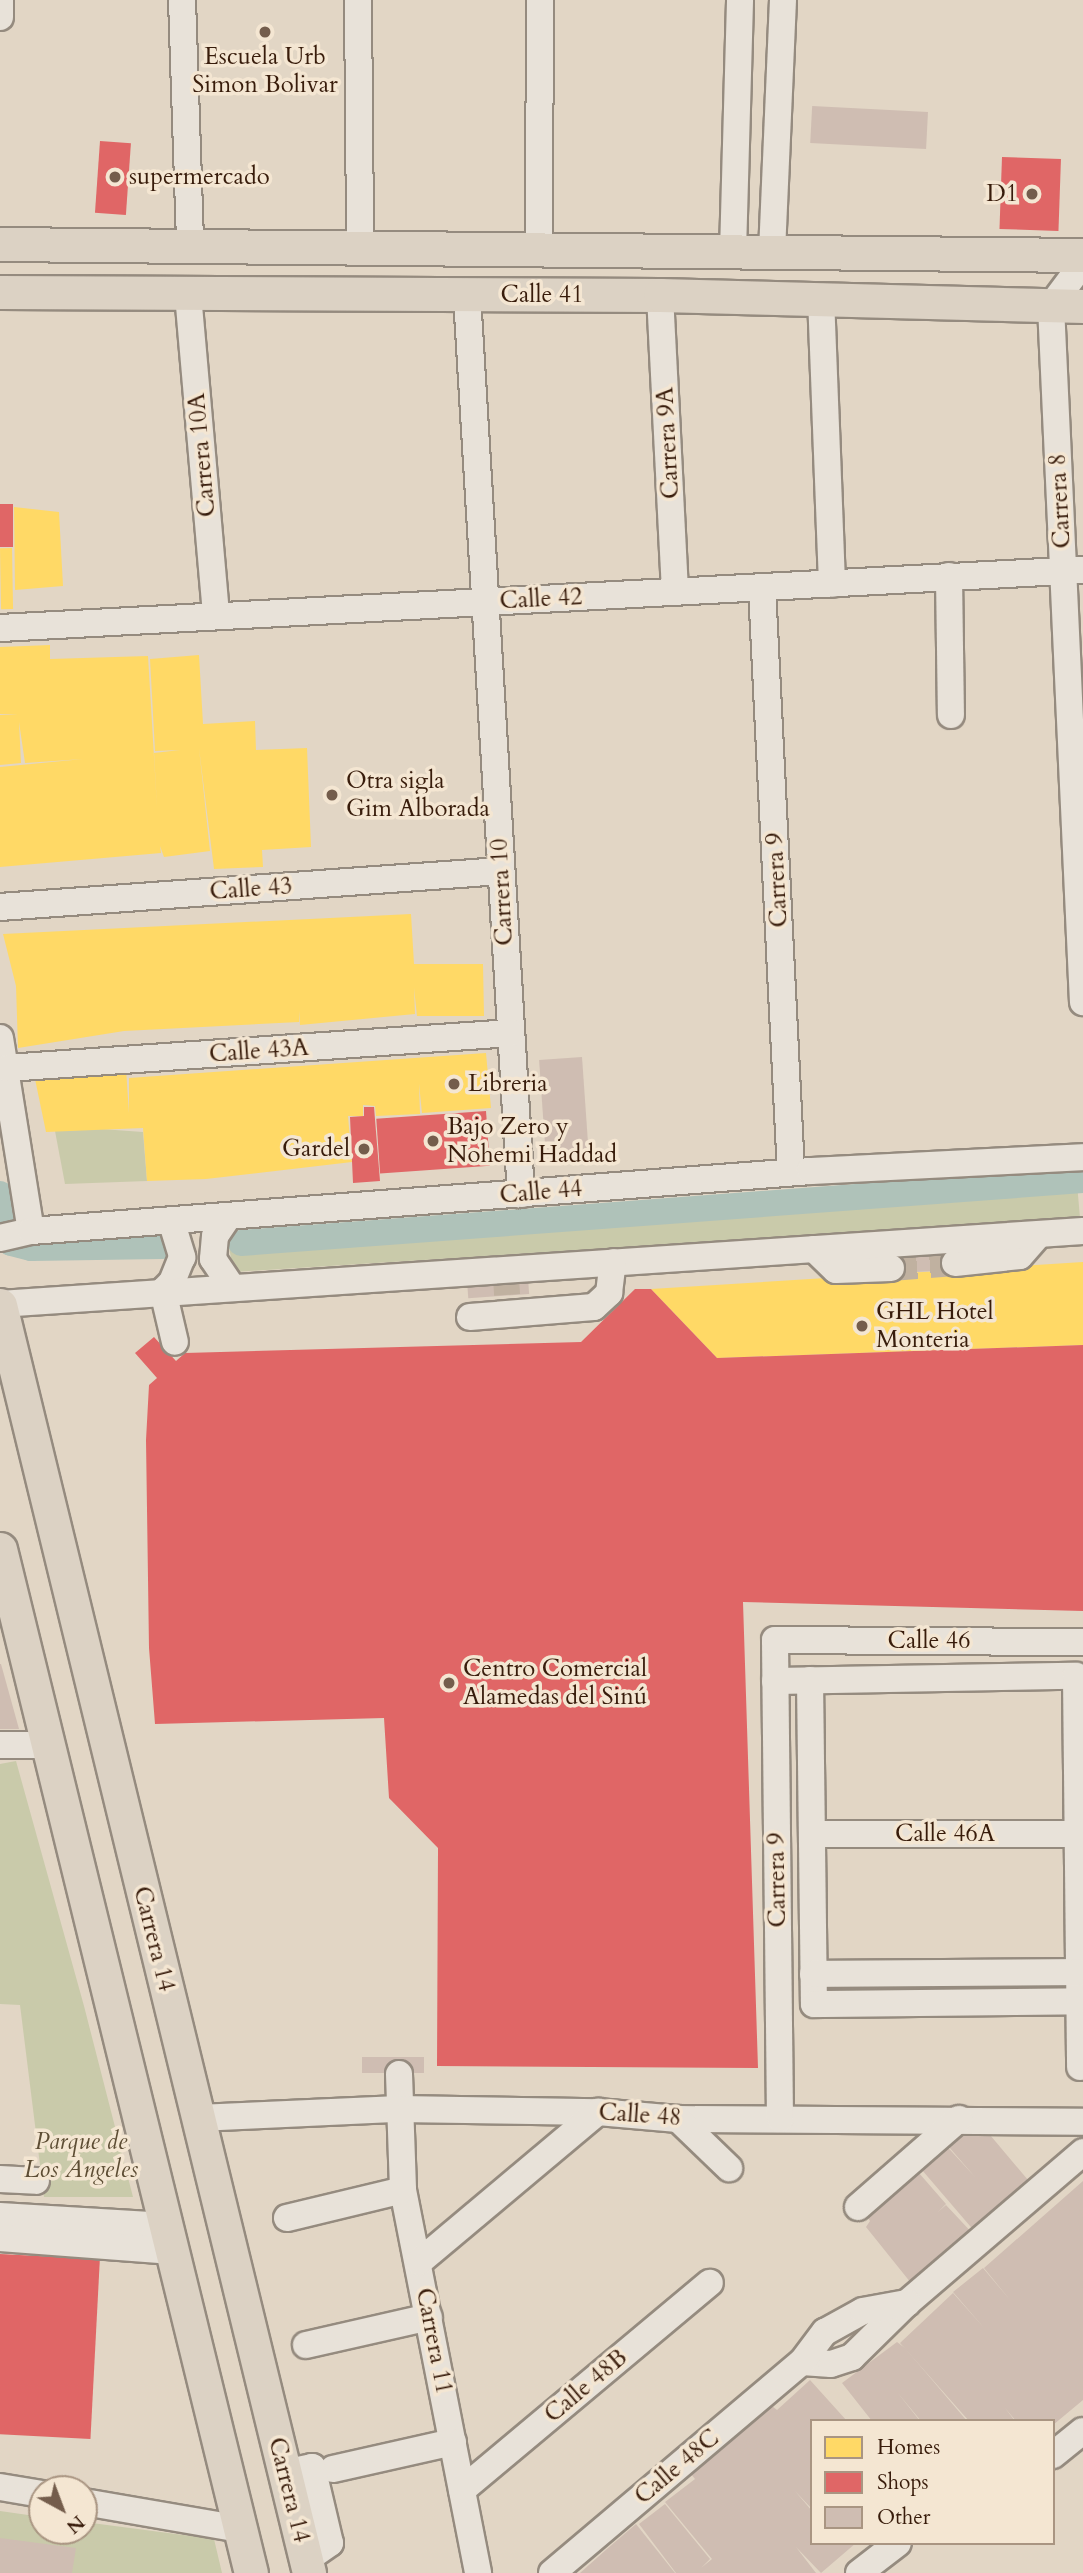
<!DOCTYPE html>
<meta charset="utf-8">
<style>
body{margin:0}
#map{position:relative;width:1083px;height:2573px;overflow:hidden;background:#e2d6c5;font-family:Cardo,serif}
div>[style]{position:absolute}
.green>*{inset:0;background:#c9caaa}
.homes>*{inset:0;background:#ffd966;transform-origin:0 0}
.shops>*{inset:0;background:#e06666;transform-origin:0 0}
.canal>*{height:26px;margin:-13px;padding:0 13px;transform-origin:13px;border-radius:13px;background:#afc2b9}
.building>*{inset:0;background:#cfbdb2;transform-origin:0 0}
.minor-tunnel>*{height:26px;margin-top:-13px;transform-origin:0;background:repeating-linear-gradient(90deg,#c0b1a0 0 26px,transparent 0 39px)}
.roads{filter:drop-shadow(2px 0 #958b7f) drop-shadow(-2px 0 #958b7f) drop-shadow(0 2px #958b7f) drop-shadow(0 -2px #958b7f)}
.minor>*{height:26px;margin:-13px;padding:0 13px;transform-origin:13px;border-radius:13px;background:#e8e2d9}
.major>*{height:33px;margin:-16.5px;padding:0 16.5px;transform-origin:16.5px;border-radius:16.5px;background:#dcd2c4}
.dots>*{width:19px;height:19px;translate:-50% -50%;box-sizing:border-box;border:4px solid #f4e6d2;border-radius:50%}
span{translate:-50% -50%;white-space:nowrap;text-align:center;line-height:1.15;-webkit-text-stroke:7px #f4e6d2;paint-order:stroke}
.poi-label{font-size:24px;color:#381c0b}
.left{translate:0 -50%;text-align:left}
.right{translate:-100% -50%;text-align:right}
.street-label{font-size:24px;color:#381c0b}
.park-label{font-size:24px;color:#5d4d34;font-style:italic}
.legend{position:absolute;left:810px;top:2419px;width:245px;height:126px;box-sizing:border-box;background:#f4e6d2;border:2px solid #a99582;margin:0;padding:9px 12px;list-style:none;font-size:21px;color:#381c0b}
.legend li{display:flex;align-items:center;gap:14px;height:35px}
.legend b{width:35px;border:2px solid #a99582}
.north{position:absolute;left:28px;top:2475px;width:70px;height:70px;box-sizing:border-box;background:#f4e6d2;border:2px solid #a99582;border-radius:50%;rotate:139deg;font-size:19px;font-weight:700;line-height:28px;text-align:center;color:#381c0b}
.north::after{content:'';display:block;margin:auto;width:24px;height:32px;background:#745d4c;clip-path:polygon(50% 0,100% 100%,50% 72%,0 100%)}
</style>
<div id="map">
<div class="green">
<i style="clip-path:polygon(101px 1129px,143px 1132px,147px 1181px,65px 1184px,55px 1131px)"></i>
<i style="clip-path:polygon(1076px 1172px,1080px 1218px,234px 1272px,228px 1243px,232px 1232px)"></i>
<i style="clip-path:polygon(16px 1761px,84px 2006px,133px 2197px,44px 2197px,20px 2005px,0 2004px,0 1764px)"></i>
<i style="clip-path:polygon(0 2511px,42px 2517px,42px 2531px,84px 2531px,84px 2522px,214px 2539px,222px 2573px,0 2573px)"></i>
</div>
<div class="homes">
<i style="clip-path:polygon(14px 507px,59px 512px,63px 586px,15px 590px)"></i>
<i style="left:12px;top:548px;width:61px;height:12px;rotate:89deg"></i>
<i style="clip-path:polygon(50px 645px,50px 659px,148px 656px,157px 807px,154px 753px,180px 750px,155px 751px,150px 659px,199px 655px,203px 724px,255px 721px,256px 750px,307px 748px,311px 847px,262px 850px,263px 867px,214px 869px,199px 748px,210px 851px,164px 857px,160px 846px,161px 853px,0 867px,0 767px,83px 759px,25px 763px,19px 722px,21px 763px,0 765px,0 715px,18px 715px,0 714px,0 647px)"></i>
<i style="clip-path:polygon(411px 914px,414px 964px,483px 964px,484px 1016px,417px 1016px,414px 988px,415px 1014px,300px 1025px,299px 1011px,299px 1022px,124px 1031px,18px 1048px,16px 986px,3px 934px)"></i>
<i style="clip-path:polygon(486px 1053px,491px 1108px,422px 1113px,419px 1084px,420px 1114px,376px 1116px,375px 1106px,363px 1105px,363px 1116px,348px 1116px,352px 1162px,206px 1179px,147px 1181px,143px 1128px,46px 1132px,35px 1079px,126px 1069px,129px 1113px,129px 1078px)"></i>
<i style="clip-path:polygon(1083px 1262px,1083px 1345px,717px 1358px,651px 1289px)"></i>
</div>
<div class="shops">
<i style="left:100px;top:141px;width:31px;height:72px;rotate:4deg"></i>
<i style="left:1002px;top:157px;width:59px;height:72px;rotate:2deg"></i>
<i style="left:13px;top:504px;width:43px;height:13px;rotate:90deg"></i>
<i style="clip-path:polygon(364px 1107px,374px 1107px,380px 1181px,353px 1183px,350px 1117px,364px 1116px)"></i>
<i style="left:486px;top:1111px;width:55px;height:110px;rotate:86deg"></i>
<i style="clip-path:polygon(635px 1289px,651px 1289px,717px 1358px,1083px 1345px,1083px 1611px,743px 1602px,758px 2068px,437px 2066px,438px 1848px,389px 1798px,384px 1718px,155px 1724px,149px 1648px,146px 1440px,149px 1385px,157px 1378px,135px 1353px,154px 1337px,176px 1361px,185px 1353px,581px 1342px)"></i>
<i style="left:0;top:2254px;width:100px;height:180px;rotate:3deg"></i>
</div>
<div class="canal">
<i style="left:0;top:1194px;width:50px;rotate:77.3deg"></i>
<i style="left:11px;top:1243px;width:21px;rotate:14deg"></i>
<i style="left:31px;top:1248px;width:131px;rotate:-0.9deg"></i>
<i style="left:241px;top:1243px;width:844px;rotate:-4.28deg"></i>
</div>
<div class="building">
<i style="left:928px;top:112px;width:37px;height:116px;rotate:93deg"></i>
<i style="left:582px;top:1057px;width:98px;height:43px;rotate:86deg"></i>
<i style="left:954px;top:1253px;width:17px;height:64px;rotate:87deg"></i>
<i style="left:528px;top:1278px;width:16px;height:61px;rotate:86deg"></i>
<i style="clip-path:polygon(0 1664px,1px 1664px,19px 1729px,0 1729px)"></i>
<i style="left:362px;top:2057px;width:62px;height:16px"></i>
<i style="clip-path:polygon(955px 2128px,985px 2129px,1033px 2186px,976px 2233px,916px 2163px,942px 2141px,975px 2177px,942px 2139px)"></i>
<i style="clip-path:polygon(912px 2165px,946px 2204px,938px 2212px,946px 2205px,975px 2236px,911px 2283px,866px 2227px,870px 2221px,862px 2210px)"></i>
<i style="clip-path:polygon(1083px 2181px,1083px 2400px,1053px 2425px,1053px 2421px,1016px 2421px,1005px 2408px,1015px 2421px,969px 2421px,900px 2343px,953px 2293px,985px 2329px,953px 2292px,983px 2268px,1010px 2300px,984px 2268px)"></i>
<i style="clip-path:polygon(897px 2342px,905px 2348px,967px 2421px,921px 2421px,897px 2392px,920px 2421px,872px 2421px,842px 2383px)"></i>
<i style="clip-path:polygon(810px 2380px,847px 2421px,812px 2421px,812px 2509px,795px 2491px,812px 2511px,812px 2543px,856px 2543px,821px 2573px,796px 2547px,816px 2573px,676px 2573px,639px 2524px,665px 2504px,710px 2559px,701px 2568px,712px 2559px,665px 2502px,695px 2479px,691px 2474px,716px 2452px,772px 2406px,777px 2410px)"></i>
<i style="clip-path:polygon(636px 2524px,675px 2573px,580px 2573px,608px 2548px)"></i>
<i style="clip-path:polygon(0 2538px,76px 2548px,72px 2573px,0 2573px)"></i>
</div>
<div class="minor-tunnel">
<i style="left:891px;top:1268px;width:64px;rotate:-4.5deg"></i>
<i style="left:506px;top:1279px;width:16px;rotate:86deg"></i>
</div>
<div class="roads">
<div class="minor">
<i style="left:182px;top:0;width:247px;rotate:88.1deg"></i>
<i style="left:358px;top:0;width:250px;rotate:89.5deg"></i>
<i style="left:0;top:17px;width:17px;rotate:-90deg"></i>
<i style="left:539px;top:252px;width:252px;rotate:-89.8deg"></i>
<i style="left:733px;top:252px;width:252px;rotate:-88.4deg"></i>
<i style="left:772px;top:252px;width:252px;rotate:-87.5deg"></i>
<i style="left:1083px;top:263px;width:54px;rotate:126.7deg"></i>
<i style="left:1051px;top:306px;width:697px;rotate:87.37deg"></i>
<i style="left:188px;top:294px;width:323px;rotate:85deg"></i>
<i style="left:660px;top:295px;width:296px;rotate:87.1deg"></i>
<i style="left:467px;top:296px;width:900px;rotate:86.56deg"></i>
<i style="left:821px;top:297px;width:287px;rotate:87.8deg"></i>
<i style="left:949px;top:576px;width:139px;rotate:89.2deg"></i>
<i style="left:762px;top:588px;width:585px;rotate:87.16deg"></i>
<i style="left:0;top:628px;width:1085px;rotate:-3.07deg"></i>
<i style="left:0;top:907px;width:502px;rotate:-4.11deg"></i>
<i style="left:0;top:1038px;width:195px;rotate:80.9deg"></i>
<i style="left:7px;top:1068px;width:505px;rotate:-3.97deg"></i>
<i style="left:228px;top:1217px;width:23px;rotate:124deg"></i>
<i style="left:215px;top:1236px;width:23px;rotate:95deg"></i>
<i style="left:213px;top:1259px;width:34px;rotate:56deg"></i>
<i style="left:171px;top:1220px;width:39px;rotate:73deg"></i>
<i style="left:182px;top:1257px;width:27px;rotate:112deg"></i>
<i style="left:172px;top:1282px;width:13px;rotate:135deg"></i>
<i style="left:163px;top:1291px;width:52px;rotate:76.8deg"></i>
<i style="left:0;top:1238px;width:32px;rotate:-13deg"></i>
<i style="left:31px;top:1231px;width:781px;rotate:-4.4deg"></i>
<i style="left:810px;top:1171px;width:273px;rotate:-2.9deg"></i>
<i style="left:814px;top:1249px;width:30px;rotate:44deg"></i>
<i style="left:836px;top:1270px;width:55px;rotate:-2.1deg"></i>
<i style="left:955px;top:1263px;width:65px;rotate:-6.1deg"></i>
<i style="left:1020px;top:1256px;width:29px;rotate:-49deg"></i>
<i style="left:0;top:1304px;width:1085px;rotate:-3.86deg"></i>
<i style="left:470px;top:1317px;width:124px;rotate:-4.6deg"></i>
<i style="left:594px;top:1307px;width:21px;rotate:-43deg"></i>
<i style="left:609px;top:1293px;width:31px;rotate:-83deg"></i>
<i style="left:810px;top:1680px;width:324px;rotate:89.3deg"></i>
<i style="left:814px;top:2004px;width:266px;rotate:-0.6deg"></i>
<i style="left:775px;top:1681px;width:301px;rotate:-1deg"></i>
<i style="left:1076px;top:1676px;width:391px;rotate:89.4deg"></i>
<i style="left:0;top:1745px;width:46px"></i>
<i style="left:812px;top:1834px;width:266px"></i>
<i style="left:813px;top:1974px;width:266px;rotate:-0.4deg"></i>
<i style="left:399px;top:2074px;width:116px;rotate:88deg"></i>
<i style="left:403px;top:2190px;width:390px;rotate:78.9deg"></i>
<i style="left:198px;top:2118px;width:201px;rotate:-2.6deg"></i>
<i style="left:399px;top:2109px;width:199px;rotate:0.9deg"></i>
<i style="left:598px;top:2112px;width:80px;rotate:5deg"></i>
<i style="left:678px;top:2119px;width:405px;rotate:0.4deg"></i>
<i style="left:678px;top:2119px;width:71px;rotate:43.9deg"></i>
<i style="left:780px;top:2119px;width:479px;rotate:-90.6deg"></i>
<i style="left:775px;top:1640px;width:308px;rotate:0.4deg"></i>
<i style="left:0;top:2179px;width:36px;rotate:3deg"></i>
<i style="left:858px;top:2207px;width:134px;rotate:-41.1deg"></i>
<i style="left:0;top:2216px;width:167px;rotate:3.4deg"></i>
<i style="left:287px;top:2218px;width:119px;rotate:-13.6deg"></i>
<i style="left:0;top:2238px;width:173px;rotate:4.3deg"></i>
<i style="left:419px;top:2262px;width:234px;rotate:-40deg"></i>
<i style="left:306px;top:2345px;width:126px;rotate:-12.8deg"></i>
<i style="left:802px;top:2362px;width:29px;rotate:4deg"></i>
<i style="left:831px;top:2364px;width:22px;rotate:-18deg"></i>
<i style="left:852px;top:2357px;width:77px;rotate:-44.5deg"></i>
<i style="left:907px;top:2303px;width:232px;rotate:-40.6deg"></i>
<i style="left:1053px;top:2455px;width:38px;rotate:-39deg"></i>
<i style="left:333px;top:2469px;width:123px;rotate:-12.7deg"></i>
<i style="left:284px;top:2473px;width:29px;rotate:-12deg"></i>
<i style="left:312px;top:2467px;width:78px;rotate:76.7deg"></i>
<i style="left:330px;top:2543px;width:29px;rotate:145deg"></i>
<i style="left:0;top:2487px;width:43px;rotate:9.5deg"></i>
<i style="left:462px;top:2490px;width:323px;rotate:-39.9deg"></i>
<i style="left:84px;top:2502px;width:158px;rotate:9.8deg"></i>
<i style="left:552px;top:2573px;width:327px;rotate:-40.2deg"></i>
<i style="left:802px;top:2362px;width:38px;rotate:-53deg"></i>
<i style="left:825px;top:2332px;width:43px;rotate:-28.9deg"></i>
<i style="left:863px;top:2311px;width:45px;rotate:-10.3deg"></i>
<i style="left:859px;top:2573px;width:49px;rotate:-37.6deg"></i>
</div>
<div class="major">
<i style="left:0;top:244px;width:1083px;rotate:0.58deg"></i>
<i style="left:0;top:292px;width:660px;rotate:0.26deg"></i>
<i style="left:660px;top:295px;width:423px;rotate:1.5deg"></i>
<i style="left:0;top:1305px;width:1305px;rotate:76.3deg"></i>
<i style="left:0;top:1549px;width:1054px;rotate:76.23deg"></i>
</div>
</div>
<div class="dots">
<i style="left:265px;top:32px;background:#745d4c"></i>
<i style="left:115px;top:177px;background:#745d4c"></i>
<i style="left:1032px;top:194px;background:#745d4c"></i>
<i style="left:332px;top:795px;background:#745d4c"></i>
<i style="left:454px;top:1084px;background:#745d4c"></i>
<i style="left:433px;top:1141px;background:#745d4c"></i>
<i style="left:364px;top:1149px;background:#745d4c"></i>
<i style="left:862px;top:1326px;background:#745d4c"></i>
<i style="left:449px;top:1683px;background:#745d4c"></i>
</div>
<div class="poi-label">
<span style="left:265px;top:71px">Escuela Urb<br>Simon Bolivar</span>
<span class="left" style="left:129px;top:177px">supermercado</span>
<span class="right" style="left:1018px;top:194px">D1</span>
<span class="left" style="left:346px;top:795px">Otra sigla<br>Gim Alborada</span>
<span class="left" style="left:468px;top:1084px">Libreria</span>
<span class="left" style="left:447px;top:1141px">Bajo Zero y<br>Nohemi Haddad</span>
<span class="right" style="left:350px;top:1149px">Gardel</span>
<span class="left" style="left:876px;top:1326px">GHL Hotel<br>Monteria</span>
<span class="left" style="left:463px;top:1683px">Centro Comercial<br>Alamedas del Sinú</span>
</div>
<div class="street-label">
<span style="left:542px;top:295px">Calle 41</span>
<span style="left:668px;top:443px;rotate:-93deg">Carrera 9A</span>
<span style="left:202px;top:455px;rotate:-95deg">Carrera 10A</span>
<span style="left:1060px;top:501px;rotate:-93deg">Carrera 8</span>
<span style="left:541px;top:599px;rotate:-3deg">Calle 42</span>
<span style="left:777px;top:880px;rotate:-93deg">Carrera 9</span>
<span style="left:251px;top:889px;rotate:-4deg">Calle 43</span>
<span style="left:502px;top:892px;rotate:-93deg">Carrera 10</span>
<span style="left:259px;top:1051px;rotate:-4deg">Calle 43A</span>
<span style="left:541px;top:1192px;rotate:-5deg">Calle 44</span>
<span style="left:929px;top:1641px">Calle 46</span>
<span style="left:945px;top:1834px">Calle 46A</span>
<span style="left:777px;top:1880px;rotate:-91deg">Carrera 9</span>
<span style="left:154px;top:1939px;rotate:76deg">Carrera 14</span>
<span style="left:640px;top:2115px;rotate:4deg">Calle 48</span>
<span style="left:434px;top:2341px;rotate:79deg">Carrera 11</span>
<span style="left:586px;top:2386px;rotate:-40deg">Calle 48B</span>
<span style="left:677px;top:2467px;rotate:-40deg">Calle 48C</span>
<span style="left:289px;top:2490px;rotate:76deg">Carrera 14</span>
</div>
<div class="park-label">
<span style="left:81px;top:2156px">Parque de<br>Los Angeles</span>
</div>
<ul class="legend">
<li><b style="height:19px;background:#ffd966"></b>Homes</li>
<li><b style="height:19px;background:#e06666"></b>Shops</li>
<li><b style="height:19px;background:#cfbdb2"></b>Other</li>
</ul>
<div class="north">N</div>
</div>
